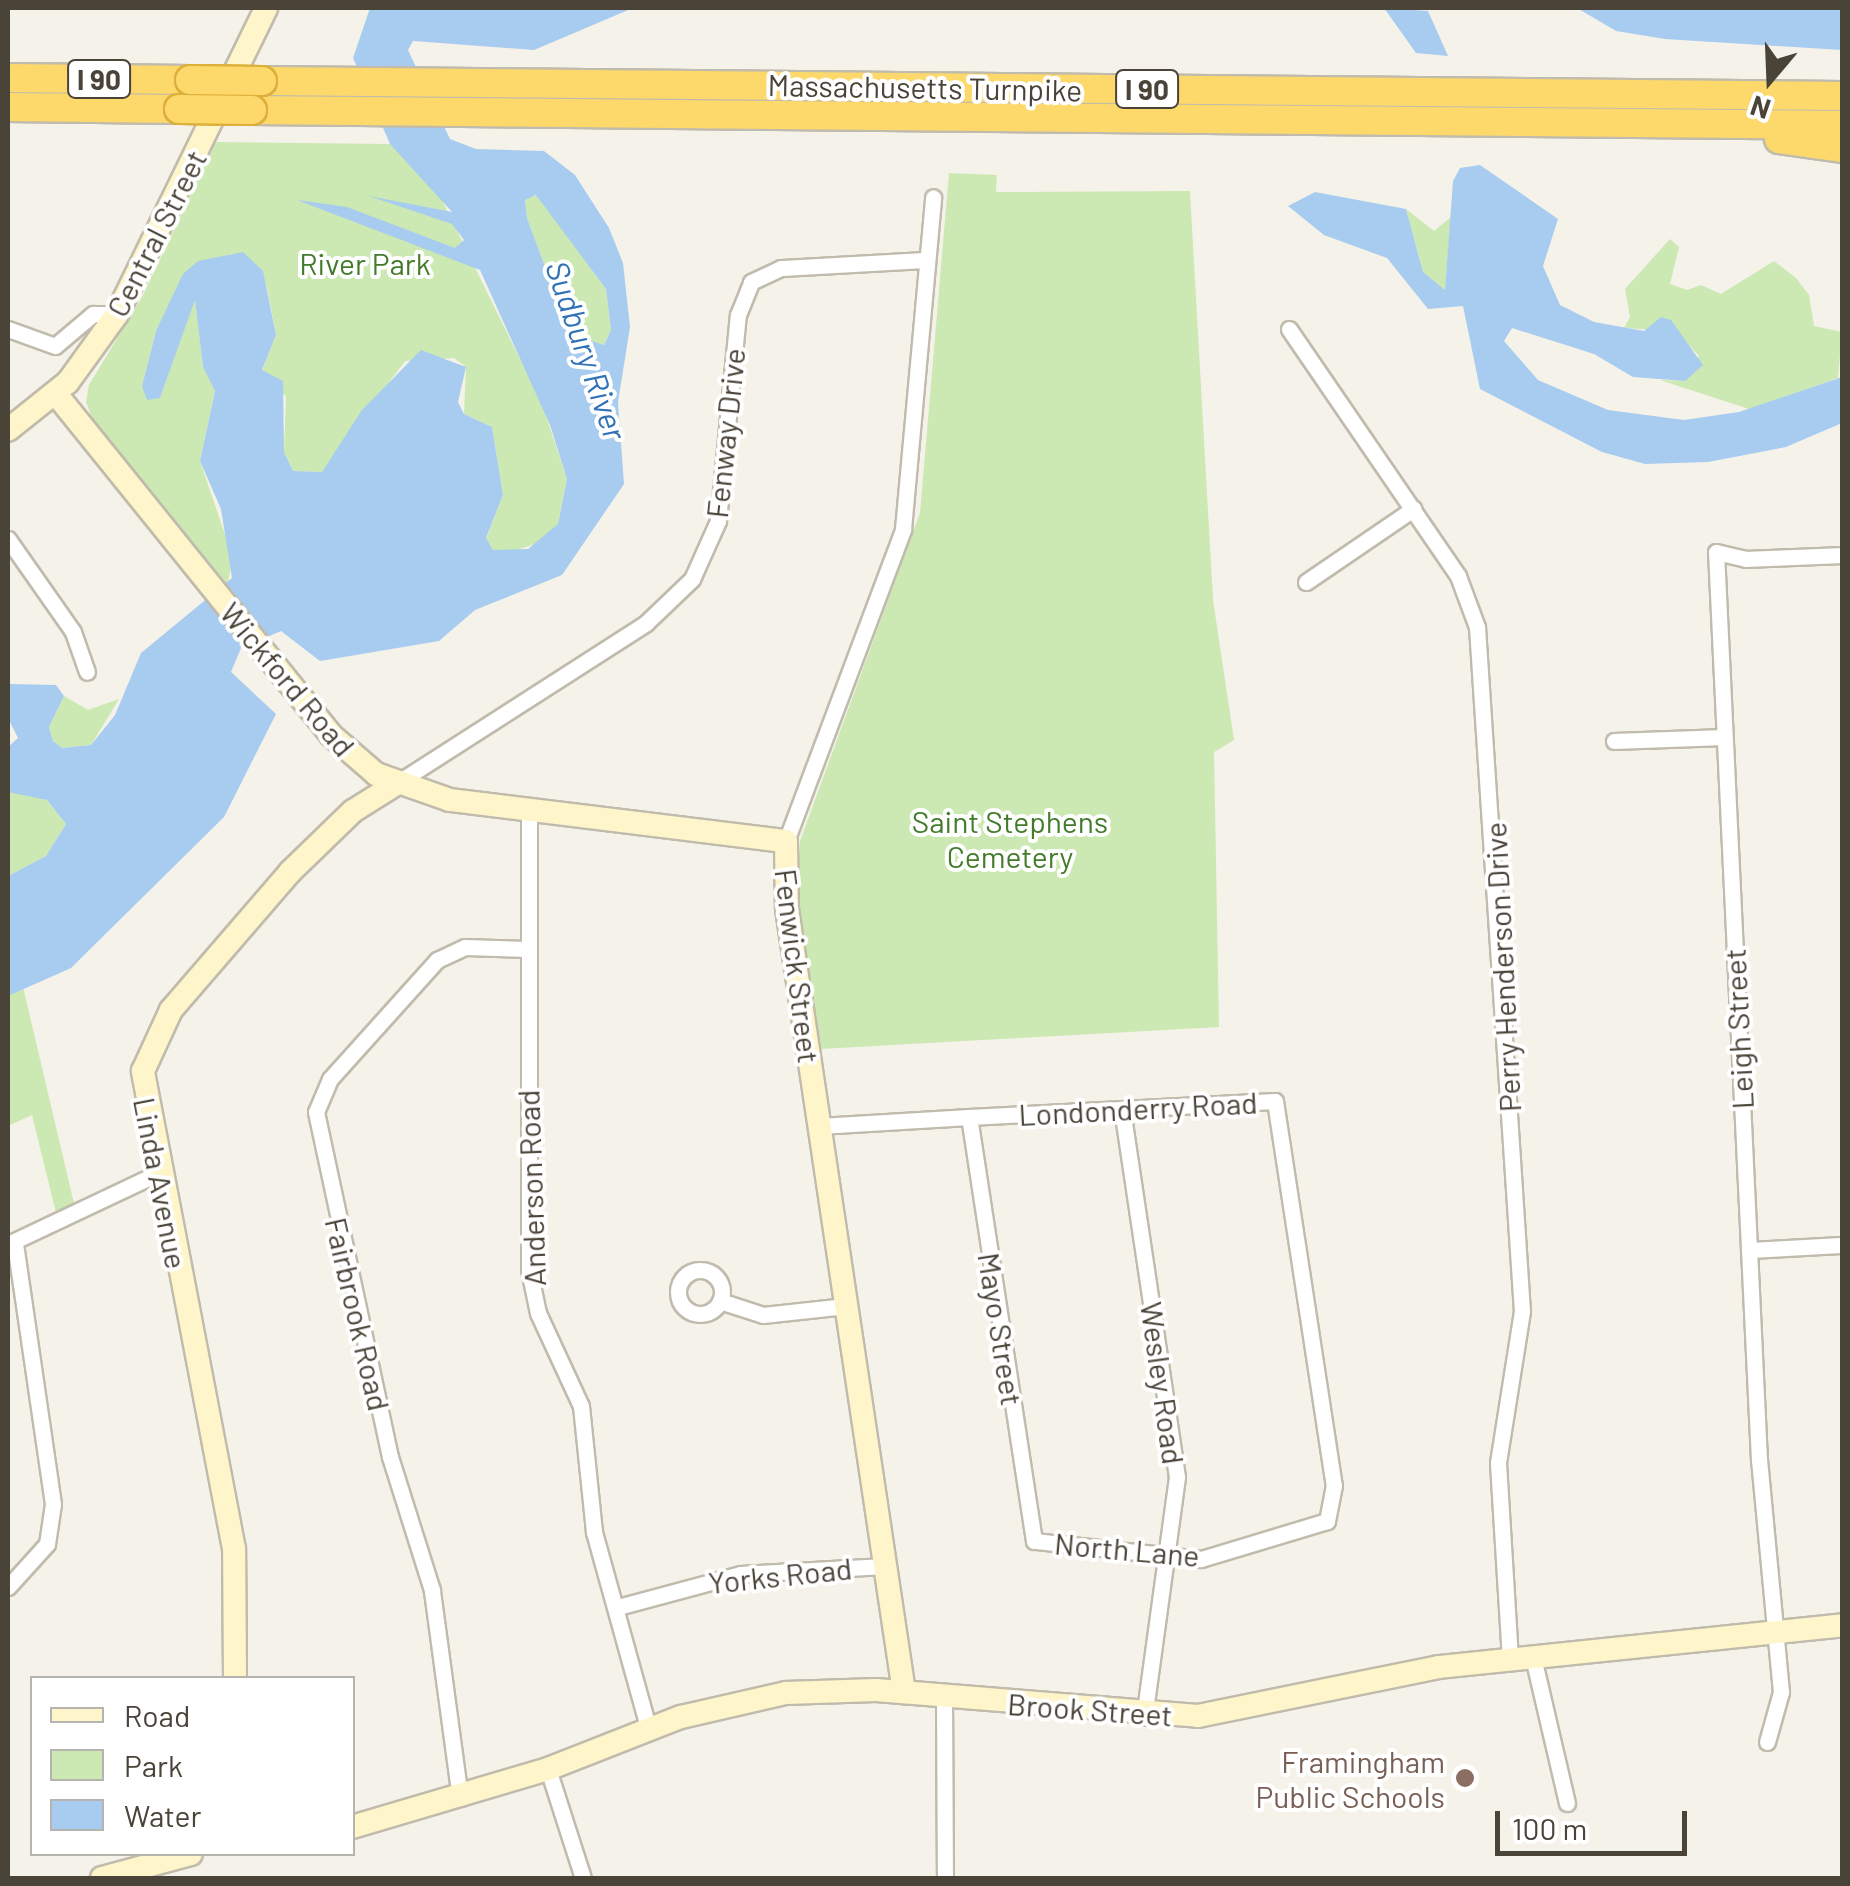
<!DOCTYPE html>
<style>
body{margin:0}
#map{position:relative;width:1850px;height:1886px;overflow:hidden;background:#f5f2e9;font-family:Barlow,sans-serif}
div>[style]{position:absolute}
.green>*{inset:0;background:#cce8b3}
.water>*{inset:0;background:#a7ccf0}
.roads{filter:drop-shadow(2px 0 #c0bbac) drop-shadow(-2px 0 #c0bbac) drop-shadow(0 2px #c0bbac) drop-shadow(0 -2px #c0bbac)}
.street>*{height:15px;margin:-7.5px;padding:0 7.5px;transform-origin:7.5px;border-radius:7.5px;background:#fff}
.street>.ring{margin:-7.5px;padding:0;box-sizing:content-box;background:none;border:15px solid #fff;border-radius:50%}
.secondary>*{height:22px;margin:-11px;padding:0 11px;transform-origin:11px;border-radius:11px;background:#fef6ca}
.highway>*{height:28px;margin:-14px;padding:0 14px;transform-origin:14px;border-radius:14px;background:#fdd96c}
.bridges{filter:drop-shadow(2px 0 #ddaf3b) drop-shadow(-2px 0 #ddaf3b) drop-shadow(0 2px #ddaf3b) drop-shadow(0 -2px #ddaf3b)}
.highway-bridge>*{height:28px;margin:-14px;padding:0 14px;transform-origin:14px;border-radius:14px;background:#fdd96c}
.dots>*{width:28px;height:28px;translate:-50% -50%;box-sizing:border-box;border:5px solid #fff;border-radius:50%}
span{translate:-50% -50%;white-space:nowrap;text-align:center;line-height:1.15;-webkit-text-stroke:8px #fff;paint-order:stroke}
.shield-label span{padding:2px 8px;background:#fff;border:2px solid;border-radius:8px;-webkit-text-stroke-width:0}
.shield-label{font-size:28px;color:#494338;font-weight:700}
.street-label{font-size:30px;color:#494338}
.park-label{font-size:30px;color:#427b2a}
.education-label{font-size:30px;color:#785e54}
.right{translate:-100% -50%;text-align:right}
.water-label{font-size:32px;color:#3072b5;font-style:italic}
.frame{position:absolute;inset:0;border:10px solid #494338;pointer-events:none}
.legend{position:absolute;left:30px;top:1676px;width:325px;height:180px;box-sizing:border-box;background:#fff;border:2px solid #b6b4af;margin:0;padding:12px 18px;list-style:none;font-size:30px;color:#494338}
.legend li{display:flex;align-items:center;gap:20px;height:50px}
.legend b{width:50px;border:2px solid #b6b4af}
.north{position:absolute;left:1720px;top:30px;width:100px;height:100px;-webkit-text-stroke:8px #fff;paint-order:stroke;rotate:199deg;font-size:28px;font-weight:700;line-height:40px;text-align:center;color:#494338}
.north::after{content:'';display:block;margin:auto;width:35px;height:45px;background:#494338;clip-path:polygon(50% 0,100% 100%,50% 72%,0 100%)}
.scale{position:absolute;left:1495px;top:1811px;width:192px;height:45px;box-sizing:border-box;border:5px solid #494338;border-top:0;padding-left:12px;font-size:30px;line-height:35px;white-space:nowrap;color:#494338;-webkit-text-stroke:8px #fff;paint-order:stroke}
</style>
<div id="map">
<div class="green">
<i style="clip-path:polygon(216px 142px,390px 144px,435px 186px,542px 404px,567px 479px,558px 524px,541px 542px,511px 552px,493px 550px,486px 539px,503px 495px,492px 427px,464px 414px,466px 367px,454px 358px,405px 361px,322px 472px,293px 471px,284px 452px,286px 397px,262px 371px,276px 335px,267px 287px,232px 253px,156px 331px,142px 386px,160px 398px,195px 299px,203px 367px,215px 390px,200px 461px,233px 558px,227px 586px,94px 423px,86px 402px,89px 385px,142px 297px)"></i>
<i style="clip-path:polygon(949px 173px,997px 175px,996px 192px,1190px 191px,1213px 600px,1234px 740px,1214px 752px,1219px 1027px,820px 1049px,797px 909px,800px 841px,920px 513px)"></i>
<i style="clip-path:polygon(537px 195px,606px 289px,611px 330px,604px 345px,583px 338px,557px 299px,527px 218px,525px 199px)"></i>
<i style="clip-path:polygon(1406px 209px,1434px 231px,1451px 217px,1445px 290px,1423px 272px)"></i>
<i style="clip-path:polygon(1670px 239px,1679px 247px,1670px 284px,1687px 290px,1701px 285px,1721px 294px,1774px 261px,1796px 278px,1809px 295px,1814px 326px,1842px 332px,1838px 378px,1749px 409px,1660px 380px,1685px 381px,1699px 356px,1676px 331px,1624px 328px,1630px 317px,1625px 289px)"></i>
<i style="clip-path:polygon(64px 696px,88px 710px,119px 699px,91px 745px,61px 748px,53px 741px,49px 727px)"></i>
<i style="clip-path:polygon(16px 791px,47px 800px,66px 824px,46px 856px,8px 876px,8px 792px)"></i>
<i style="clip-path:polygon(23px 987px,76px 1212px,58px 1221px,32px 1115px,8px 1126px,8px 996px)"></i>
</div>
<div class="water">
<i style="clip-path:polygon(evenodd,370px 8px,633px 8px,534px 50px,413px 41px,408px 50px,450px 139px,476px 149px,544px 151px,575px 175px,609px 228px,623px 263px,630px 327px,618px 402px,624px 484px,562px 575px,475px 610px,439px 641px,320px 661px,281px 631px,241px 648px,231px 672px,276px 714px,224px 817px,71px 968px,8px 996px,8px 876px,46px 856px,66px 824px,47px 800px,8px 792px,8px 747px,18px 738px,8px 718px,8px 684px,56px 685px,64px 696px,49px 727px,53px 741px,62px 748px,91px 745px,115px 715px,141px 653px,232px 578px,221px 509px,200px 461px,215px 391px,203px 367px,195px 300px,160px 398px,147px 400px,142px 386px,156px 331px,183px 274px,198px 261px,243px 252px,263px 271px,276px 335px,262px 370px,283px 381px,284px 452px,293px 471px,322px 472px,362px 410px,421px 350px,466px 367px,458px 402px,464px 414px,492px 427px,503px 495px,486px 538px,493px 550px,528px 549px,558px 524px,567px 479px,550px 425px,480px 270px,297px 200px,347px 207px,455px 248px,464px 240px,452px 224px,369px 196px,452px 212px,390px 144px,353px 58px,370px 8px,536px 195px,606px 289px,611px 330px,604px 345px,583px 338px,557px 299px,527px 218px,525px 200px,536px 195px)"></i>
<i style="clip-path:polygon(1384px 8px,1428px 11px,1448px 56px,1416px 53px)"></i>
<i style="clip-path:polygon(1577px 8px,1842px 8px,1842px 50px,1665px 39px,1616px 31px)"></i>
<i style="clip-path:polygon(1480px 165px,1558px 219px,1543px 266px,1560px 305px,1594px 322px,1644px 331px,1661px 317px,1671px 320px,1703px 365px,1685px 381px,1633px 377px,1594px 354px,1512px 328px,1504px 341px,1538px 380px,1608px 410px,1684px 420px,1739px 412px,1842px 377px,1842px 423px,1786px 447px,1708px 462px,1645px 464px,1602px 452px,1480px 389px,1463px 306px,1428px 309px,1387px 258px,1324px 235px,1288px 206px,1315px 192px,1406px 209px,1423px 272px,1445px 290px,1453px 181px,1460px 168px)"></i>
</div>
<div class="roads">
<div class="street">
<i style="left:8px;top:329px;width:50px;rotate:19.9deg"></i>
<i style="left:55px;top:346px;width:50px;rotate:-40.1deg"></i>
<i style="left:93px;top:314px;width:24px"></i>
<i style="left:1289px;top:329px;width:299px;rotate:55.6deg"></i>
<i style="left:1458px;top:576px;width:54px;rotate:69.6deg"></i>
<i style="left:1477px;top:627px;width:685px;rotate:86.24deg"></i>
<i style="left:1522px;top:1311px;width:154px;rotate:99deg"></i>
<i style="left:1498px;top:1463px;width:196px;rotate:86.5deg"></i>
<i style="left:8px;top:539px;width:113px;rotate:55deg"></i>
<i style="left:73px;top:632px;width:42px;rotate:70.7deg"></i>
<i style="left:1306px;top:582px;width:130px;rotate:-34.3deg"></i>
<i style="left:1614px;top:741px;width:110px;rotate:-2.1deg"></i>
<i style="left:397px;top:783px;width:296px;rotate:-32.7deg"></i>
<i style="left:646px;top:623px;width:64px;rotate:-43.7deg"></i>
<i style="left:692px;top:579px;width:64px;rotate:-65.9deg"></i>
<i style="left:718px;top:521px;width:207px;rotate:-84.5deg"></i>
<i style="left:738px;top:315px;width:35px;rotate:-68deg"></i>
<i style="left:751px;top:282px;width:33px;rotate:-25deg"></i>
<i style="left:781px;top:268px;width:145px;rotate:-3.2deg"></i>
<i style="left:529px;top:810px;width:460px;rotate:90deg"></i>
<i style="left:529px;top:1270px;width:44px;rotate:78.2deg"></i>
<i style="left:538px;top:1313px;width:102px;rotate:65.2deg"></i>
<i style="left:581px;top:1406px;width:127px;rotate:84.1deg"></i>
<i style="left:594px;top:1532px;width:202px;rotate:74.5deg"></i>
<i style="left:786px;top:841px;width:333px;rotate:-69.4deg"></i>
<i style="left:903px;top:529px;width:333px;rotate:-84.8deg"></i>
<i style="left:1122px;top:1109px;width:372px;rotate:81.5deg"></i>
<i style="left:1177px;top:1477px;width:242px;rotate:97.8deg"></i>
<i style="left:819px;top:1126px;width:150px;rotate:-3.4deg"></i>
<i style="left:969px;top:1117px;width:306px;rotate:-3deg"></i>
<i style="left:1275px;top:1101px;width:389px;rotate:81.3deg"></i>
<i style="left:1334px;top:1485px;width:37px;rotate:101deg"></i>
<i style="left:1327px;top:1521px;width:132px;rotate:163.2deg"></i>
<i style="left:1201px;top:1559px;width:168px;rotate:-173.8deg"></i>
<i style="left:1034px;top:1541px;width:429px;rotate:-98.7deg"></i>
<i style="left:8px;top:1244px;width:166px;rotate:-25.3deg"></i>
<i style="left:1749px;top:1250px;width:93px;rotate:-3.1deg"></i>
<i class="ring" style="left:678px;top:1270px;width:29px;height:29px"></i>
<i style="left:720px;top:1301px;width:45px;rotate:18deg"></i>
<i style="left:763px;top:1315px;width:83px;rotate:-6.2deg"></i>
<i style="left:8px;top:1587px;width:58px;rotate:-47.8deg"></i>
<i style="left:47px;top:1544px;width:40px;rotate:-81.5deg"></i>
<i style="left:53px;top:1504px;width:265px;rotate:-98.3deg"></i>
<i style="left:618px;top:1607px;width:126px;rotate:-15.1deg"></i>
<i style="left:740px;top:1574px;width:145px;rotate:-3.2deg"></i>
<i style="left:1533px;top:1657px;width:150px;rotate:76.9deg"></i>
<i style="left:944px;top:1696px;width:182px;rotate:89.7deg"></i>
<i style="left:1767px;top:1742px;width:52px;rotate:-74.4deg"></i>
<i style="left:1781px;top:1692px;width:233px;rotate:-95.4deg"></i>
<i style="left:1759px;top:1460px;width:909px;rotate:-92.71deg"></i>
<i style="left:1716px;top:552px;width:31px;rotate:13deg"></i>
<i style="left:1746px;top:559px;width:96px;rotate:-2.4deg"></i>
<i style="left:548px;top:1769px;width:114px;rotate:72.2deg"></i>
<i style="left:460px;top:1798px;width:210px;rotate:-97.7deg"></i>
<i style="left:432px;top:1590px;width:139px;rotate:-107.5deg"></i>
<i style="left:390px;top:1457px;width:353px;rotate:-102.1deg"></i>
<i style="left:316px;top:1112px;width:36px;rotate:-67deg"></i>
<i style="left:330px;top:1079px;width:160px;rotate:-48deg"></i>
<i style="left:437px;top:960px;width:31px;rotate:-25deg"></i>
<i style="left:465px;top:947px;width:62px;rotate:1.8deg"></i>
</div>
<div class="secondary">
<i style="left:56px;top:394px;width:438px;rotate:51.1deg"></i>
<i style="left:331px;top:735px;width:60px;rotate:40.9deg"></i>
<i style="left:376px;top:774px;width:78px;rotate:19.4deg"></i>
<i style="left:450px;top:800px;width:338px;rotate:7deg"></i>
<i style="left:786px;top:841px;width:68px;rotate:89.2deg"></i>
<i style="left:787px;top:909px;width:792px;rotate:81.5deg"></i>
<i style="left:8px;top:430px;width:77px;rotate:-38.7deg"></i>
<i style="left:68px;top:382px;width:84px;rotate:-54.2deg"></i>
<i style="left:117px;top:314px;width:340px;rotate:-64deg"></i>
<i style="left:235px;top:1678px;width:129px;rotate:-90.4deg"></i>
<i style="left:234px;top:1549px;width:487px;rotate:-100.8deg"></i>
<i style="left:143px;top:1071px;width:67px;rotate:-65.3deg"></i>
<i style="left:171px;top:1010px;width:182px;rotate:-49.2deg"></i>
<i style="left:290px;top:872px;width:88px;rotate:-44.1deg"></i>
<i style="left:353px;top:811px;width:51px;rotate:-32.1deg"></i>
<i style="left:352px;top:1827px;width:204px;rotate:-16.5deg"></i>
<i style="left:548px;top:1769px;width:143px;rotate:-21.4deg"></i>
<i style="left:681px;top:1717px;width:108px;rotate:-12.9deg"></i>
<i style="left:786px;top:1693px;width:90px;rotate:-1.9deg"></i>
<i style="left:876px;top:1690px;width:323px;rotate:4.6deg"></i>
<i style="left:1198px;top:1716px;width:246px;rotate:-11.5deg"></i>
<i style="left:1439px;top:1667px;width:405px;rotate:-5.9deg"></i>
<i style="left:102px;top:1878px;width:92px;rotate:-15.1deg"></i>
</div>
<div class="highway">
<i style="left:8px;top:78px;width:182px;rotate:0.6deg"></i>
<i style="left:262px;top:81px;width:1580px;rotate:0.54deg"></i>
<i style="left:8px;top:107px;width:171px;rotate:0.7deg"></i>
<i style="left:252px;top:110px;width:1590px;rotate:0.54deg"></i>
<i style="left:1779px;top:139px;width:64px;rotate:8.1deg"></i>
</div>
</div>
<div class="bridges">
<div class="highway-bridge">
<i style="left:190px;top:80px;width:72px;rotate:0.8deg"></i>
<i style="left:179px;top:109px;width:73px;rotate:0.8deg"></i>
</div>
</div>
<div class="dots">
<i style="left:1465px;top:1778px;background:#8d6e63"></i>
</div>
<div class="shield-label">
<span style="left:99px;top:79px">I 90</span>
<span style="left:1147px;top:89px">I 90</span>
</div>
<div class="street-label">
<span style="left:925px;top:87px;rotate:1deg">Massachusetts Turnpike</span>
<span style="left:156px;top:233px;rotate:-63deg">Central Street</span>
<span style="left:725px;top:433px;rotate:-84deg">Fenway Drive</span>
<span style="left:288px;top:679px;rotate:50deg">Wickford Road</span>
<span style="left:798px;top:966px;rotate:83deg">Fenwick Street</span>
<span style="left:1502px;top:967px;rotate:-93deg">Perry Henderson Drive</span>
<span style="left:1738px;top:1029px;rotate:-93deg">Leigh Street</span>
<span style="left:1138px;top:1108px;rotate:-3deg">Londonderry Road</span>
<span style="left:161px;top:1183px;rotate:79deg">Linda Avenue</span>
<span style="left:531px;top:1188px;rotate:-92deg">Anderson Road</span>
<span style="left:358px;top:1314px;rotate:77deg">Fairbrook Road</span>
<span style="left:1001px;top:1329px;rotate:81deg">Mayo Street</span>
<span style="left:1163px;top:1383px;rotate:82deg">Wesley Road</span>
<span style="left:1127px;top:1549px;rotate:5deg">North Lane</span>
<span style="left:780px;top:1575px;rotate:-6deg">Yorks Road</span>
<span style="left:1090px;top:1709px;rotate:4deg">Brook Street</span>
</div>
<div class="park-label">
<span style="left:365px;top:263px">River Park</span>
<span style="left:1010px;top:838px">Saint Stephens<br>Cemetery</span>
</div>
<div class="education-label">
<span class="right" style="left:1445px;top:1778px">Framingham<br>Public Schools</span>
</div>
<div class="water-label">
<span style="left:587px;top:350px;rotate:71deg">Sudbury River</span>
</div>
<div class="frame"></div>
<ul class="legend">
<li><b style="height:12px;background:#fef6ca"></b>Road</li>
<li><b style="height:28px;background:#cce8b3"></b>Park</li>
<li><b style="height:28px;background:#a7ccf0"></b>Water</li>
</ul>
<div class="north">N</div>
<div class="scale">100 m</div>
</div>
